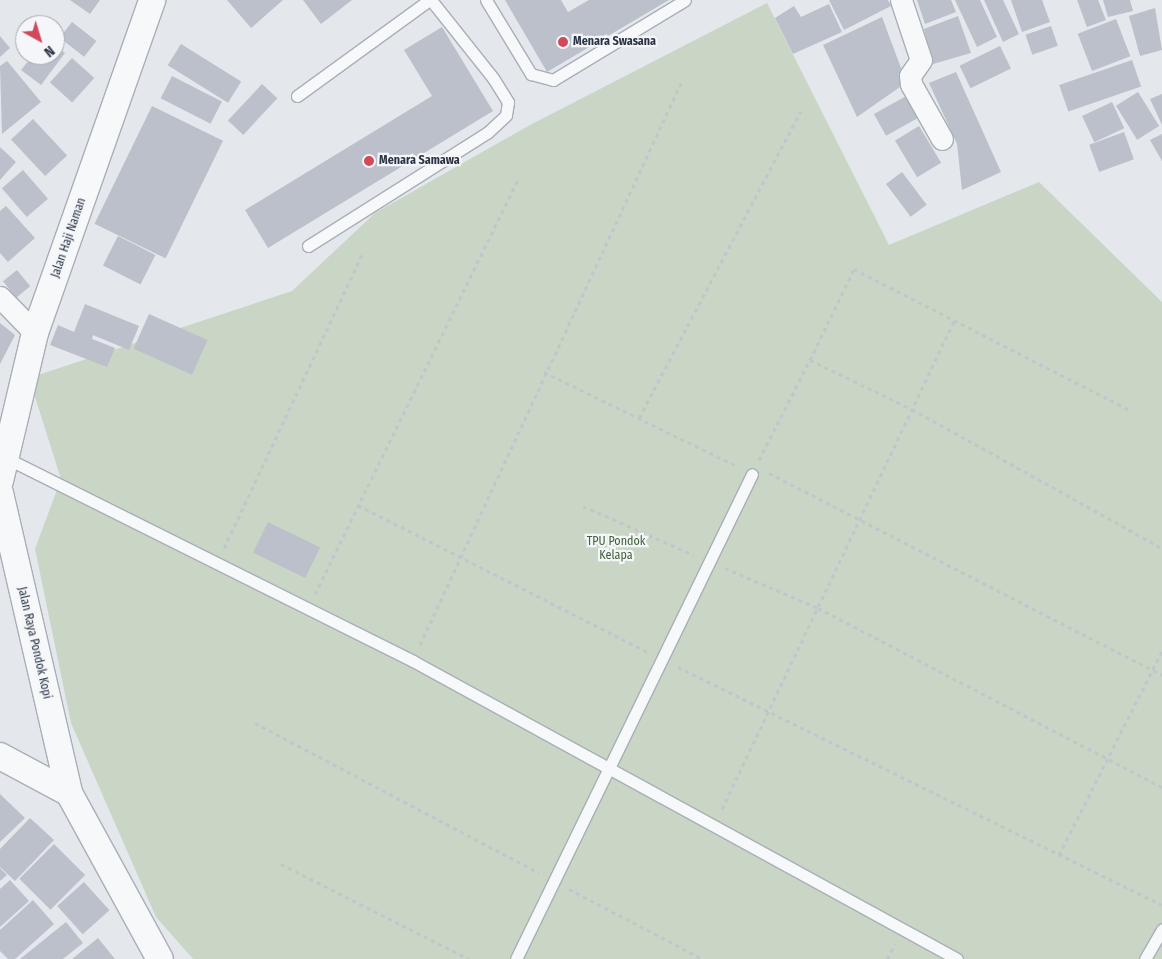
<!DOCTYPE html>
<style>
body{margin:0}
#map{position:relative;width:1162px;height:959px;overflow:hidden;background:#e4e7ec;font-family:"Fira Sans Condensed",sans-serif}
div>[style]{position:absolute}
.green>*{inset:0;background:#c9d6c5}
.building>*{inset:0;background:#bbc0ca;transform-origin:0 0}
.path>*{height:3px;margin-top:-1.5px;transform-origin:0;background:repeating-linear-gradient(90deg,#c2c5cb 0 4px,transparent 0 8px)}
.roads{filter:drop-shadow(1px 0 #a9aeb7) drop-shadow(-1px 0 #a9aeb7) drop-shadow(0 1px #a9aeb7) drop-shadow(0 -1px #a9aeb7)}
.service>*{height:11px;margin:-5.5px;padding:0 5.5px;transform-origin:5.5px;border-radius:5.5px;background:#f7f8fa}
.minor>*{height:21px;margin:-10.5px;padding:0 10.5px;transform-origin:10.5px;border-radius:10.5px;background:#f7f8fa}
.tertiary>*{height:26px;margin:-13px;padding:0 13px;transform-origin:13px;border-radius:13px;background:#f7f8fa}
.dots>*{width:14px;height:14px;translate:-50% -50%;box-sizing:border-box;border:2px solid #f4f6f9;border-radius:50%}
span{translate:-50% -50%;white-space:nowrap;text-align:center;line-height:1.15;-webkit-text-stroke:4.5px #f4f6f9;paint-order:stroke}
.poi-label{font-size:12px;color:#2b3445;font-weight:700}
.left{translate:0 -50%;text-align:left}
.street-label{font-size:12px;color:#2b3445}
.park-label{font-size:12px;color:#3f6138}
.north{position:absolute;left:15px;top:15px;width:50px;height:50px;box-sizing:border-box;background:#f4f6f9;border:1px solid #a4a8b1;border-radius:50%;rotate:141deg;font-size:14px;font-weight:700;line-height:20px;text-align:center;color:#2b3445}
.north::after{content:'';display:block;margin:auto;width:18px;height:22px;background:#d1495b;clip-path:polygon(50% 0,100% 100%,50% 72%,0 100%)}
</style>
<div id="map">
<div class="green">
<i style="clip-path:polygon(767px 3px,889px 245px,1039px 182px,1162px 302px,1162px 959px,193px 959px,156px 917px,71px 723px,35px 549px,61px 479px,29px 378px,292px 291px,375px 213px,530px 125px)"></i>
</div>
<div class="building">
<i style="clip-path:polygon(70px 0,100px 0,90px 14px)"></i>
<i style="clip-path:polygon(227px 0,283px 0,251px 28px)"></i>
<i style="clip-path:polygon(303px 0,352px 0,321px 24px)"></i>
<i style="clip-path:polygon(505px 0,561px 0,568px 12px,589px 0,669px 0,547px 72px)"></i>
<i style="clip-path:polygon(829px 0,888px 0,891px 6px,844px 30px)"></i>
<i style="clip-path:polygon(917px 0,951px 0,956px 12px,925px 24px)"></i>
<i style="clip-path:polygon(955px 0,980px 0,997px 37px,977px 47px)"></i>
<i style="clip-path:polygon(984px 0,1003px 0,1019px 34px,1003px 42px)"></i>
<i style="clip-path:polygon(1011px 0,1042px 0,1050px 22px,1022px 32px)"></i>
<i style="clip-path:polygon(1077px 0,1098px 0,1106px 20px,1087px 27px)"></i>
<i style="clip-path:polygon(1103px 0,1130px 0,1133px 11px,1108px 17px)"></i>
<i style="clip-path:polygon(829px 4px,842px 32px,793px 54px,775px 18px,794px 6px,801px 17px)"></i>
<i style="clip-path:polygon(1155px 8px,1162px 50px,1140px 56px,1129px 16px)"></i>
<i style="clip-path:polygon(958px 16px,971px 53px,933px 64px,924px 29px)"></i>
<i style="clip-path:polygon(882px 17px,901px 68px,900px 87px,857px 117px,823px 45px)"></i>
<i style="left:1116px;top:19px;width:40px;height:41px;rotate:69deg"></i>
<i style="left:72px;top:22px;width:31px;height:20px;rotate:38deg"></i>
<i style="left:1051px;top:26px;width:21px;height:27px;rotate:71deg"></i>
<i style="clip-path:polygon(442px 27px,493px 111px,268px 248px,245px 210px,432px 96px,404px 50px)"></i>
<i style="clip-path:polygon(0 36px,10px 48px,0 57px)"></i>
<i style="left:181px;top:44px;width:71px;height:25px;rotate:32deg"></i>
<i style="clip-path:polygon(55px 45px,65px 53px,41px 85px,21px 70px,33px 55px,55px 55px)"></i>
<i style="left:1000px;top:46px;width:25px;height:45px;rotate:64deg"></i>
<i style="left:72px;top:58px;width:30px;height:33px;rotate:42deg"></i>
<i style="left:1132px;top:60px;width:28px;height:77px;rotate:71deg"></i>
<i style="clip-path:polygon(7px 61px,41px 102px,2px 134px,0 66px)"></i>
<i style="clip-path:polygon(956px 72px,1001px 172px,962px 190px,957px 144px,929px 83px)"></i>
<i style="left:172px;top:76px;width:56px;height:25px;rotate:27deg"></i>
<i style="left:262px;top:84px;width:21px;height:50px;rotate:43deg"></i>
<i style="left:1138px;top:92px;width:40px;height:26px;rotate:58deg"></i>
<i style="clip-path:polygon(1162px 94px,1162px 125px,1150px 99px)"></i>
<i style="left:908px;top:95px;width:25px;height:39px;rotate:61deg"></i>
<i style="left:1112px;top:102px;width:29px;height:33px;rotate:65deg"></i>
<i style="left:152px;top:106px;width:79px;height:131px;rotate:26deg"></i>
<i style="left:33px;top:119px;width:50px;height:30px;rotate:47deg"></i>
<i style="left:919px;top:126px;width:43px;height:28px;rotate:59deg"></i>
<i style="left:1124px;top:132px;width:29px;height:37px;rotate:70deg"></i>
<i style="clip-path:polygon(1162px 134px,1162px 161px,1150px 140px)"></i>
<i style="clip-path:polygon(0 147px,16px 162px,0 180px)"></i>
<i style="left:23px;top:170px;width:38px;height:28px;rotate:49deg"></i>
<i style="left:902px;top:172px;width:41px;height:20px;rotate:53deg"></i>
<i style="clip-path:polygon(6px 206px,35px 238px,8px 262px,0 253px,0 211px)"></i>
<i style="left:118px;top:236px;width:42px;height:33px;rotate:27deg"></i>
<i style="left:17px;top:270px;width:21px;height:18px;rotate:51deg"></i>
<i style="clip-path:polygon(85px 304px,139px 326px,129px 350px,93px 335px,92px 339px,115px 348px,107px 367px,50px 345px,58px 325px,74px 332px)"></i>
<i style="left:149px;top:314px;width:64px;height:38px;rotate:24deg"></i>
<i style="clip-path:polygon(0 323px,15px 335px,0 364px)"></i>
<i style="left:268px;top:522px;width:58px;height:34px;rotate:26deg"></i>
<i style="clip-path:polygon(0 794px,25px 818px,0 842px)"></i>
<i style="clip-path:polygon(30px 818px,54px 840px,15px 881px,0 867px,0 849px)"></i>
<i style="left:54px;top:844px;width:44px;height:49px;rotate:45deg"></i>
<i style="clip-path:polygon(0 868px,7px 875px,0 881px)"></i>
<i style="clip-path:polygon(10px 880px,29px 901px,0 927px,0 889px)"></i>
<i style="left:84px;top:882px;width:38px;height:36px;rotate:48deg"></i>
<i style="clip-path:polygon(33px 900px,54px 924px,15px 959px,8px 959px,0 951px,0 930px)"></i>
<i style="clip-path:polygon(66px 922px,83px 943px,63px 959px,20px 959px)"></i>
<i style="clip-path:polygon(98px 938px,115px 959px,72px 959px)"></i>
</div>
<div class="path">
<i style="left:810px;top:360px;width:101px;rotate:-64.2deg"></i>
<i style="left:854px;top:269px;width:311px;rotate:27.1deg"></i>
<i style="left:544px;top:372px;width:215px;rotate:26deg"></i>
<i style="left:639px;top:418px;width:347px;rotate:-62.2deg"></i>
<i style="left:759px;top:460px;width:112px;rotate:-63deg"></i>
<i style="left:810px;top:360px;width:113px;rotate:25.7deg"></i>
<i style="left:912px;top:409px;width:286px;rotate:29.1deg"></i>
<i style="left:769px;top:473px;width:442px;rotate:27.2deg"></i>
<i style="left:358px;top:505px;width:325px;rotate:26.9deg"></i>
<i style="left:583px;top:506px;width:121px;rotate:23.8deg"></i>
<i style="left:224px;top:548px;width:328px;rotate:-64.8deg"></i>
<i style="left:725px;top:568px;width:101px;rotate:23.3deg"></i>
<i style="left:818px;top:608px;width:388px;rotate:27.5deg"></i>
<i style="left:315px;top:594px;width:462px;rotate:-63.9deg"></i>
<i style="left:420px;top:645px;width:622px;rotate:-65.08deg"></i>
<i style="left:678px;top:667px;width:539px;rotate:26.18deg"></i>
<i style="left:255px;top:723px;width:321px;rotate:27.8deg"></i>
<i style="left:722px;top:809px;width:543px;rotate:-64.57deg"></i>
<i style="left:1059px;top:855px;width:229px;rotate:-63.2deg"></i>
<i style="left:281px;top:864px;width:211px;rotate:26.8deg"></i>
<i style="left:569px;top:889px;width:151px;rotate:27.6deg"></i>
<i style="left:887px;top:959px;width:17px;rotate:-62deg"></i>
</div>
<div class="roads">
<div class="service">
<i style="left:486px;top:0;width:87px;rotate:58.7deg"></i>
<i style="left:531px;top:74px;width:23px;rotate:15deg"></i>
<i style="left:553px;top:80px;width:154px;rotate:-31.2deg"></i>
<i style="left:297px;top:96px;width:163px;rotate:-36deg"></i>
<i style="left:308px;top:246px;width:212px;rotate:-32.3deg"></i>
<i style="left:487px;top:133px;width:26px;rotate:-43deg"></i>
<i style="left:506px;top:115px;width:13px;rotate:-81deg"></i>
<i style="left:508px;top:102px;width:28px;rotate:-122deg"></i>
<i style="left:493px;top:78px;width:100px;rotate:-128.5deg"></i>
<i style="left:6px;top:458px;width:455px;rotate:26.5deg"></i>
<i style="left:413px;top:661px;width:620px;rotate:28.71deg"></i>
<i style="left:516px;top:959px;width:539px;rotate:-64.05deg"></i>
<i style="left:1145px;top:959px;width:34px;rotate:-60deg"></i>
</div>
<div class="minor">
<i style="left:901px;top:0;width:63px;rotate:71.6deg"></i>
<i style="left:921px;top:60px;width:19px;rotate:125deg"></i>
<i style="left:910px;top:76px;width:8px;rotate:83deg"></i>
<i style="left:911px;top:84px;width:63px;rotate:60.6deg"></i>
<i style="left:0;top:297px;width:50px;rotate:45.8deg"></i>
</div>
<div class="tertiary">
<i style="left:0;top:481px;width:152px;rotate:-76.7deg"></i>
<i style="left:35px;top:333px;width:353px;rotate:-70.6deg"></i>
<i style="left:0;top:493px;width:308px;rotate:77deg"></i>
<i style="left:69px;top:793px;width:189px;rotate:61.3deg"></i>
<i style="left:0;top:756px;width:78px;rotate:28.2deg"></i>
</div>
</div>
<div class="dots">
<i style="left:563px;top:42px;background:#d1495b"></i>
<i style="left:369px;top:161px;background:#d1495b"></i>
</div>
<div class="poi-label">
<span class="left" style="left:573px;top:42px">Menara Swasana</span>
<span class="left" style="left:379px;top:161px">Menara Samawa</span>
</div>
<div class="street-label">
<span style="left:69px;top:238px;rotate:-71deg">Jalan Haji Naman</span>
<span style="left:34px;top:643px;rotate:77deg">Jalan Raya Pondok Kopi</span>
</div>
<div class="park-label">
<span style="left:616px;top:549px">TPU Pondok<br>Kelapa</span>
</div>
<div class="north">N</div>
</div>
